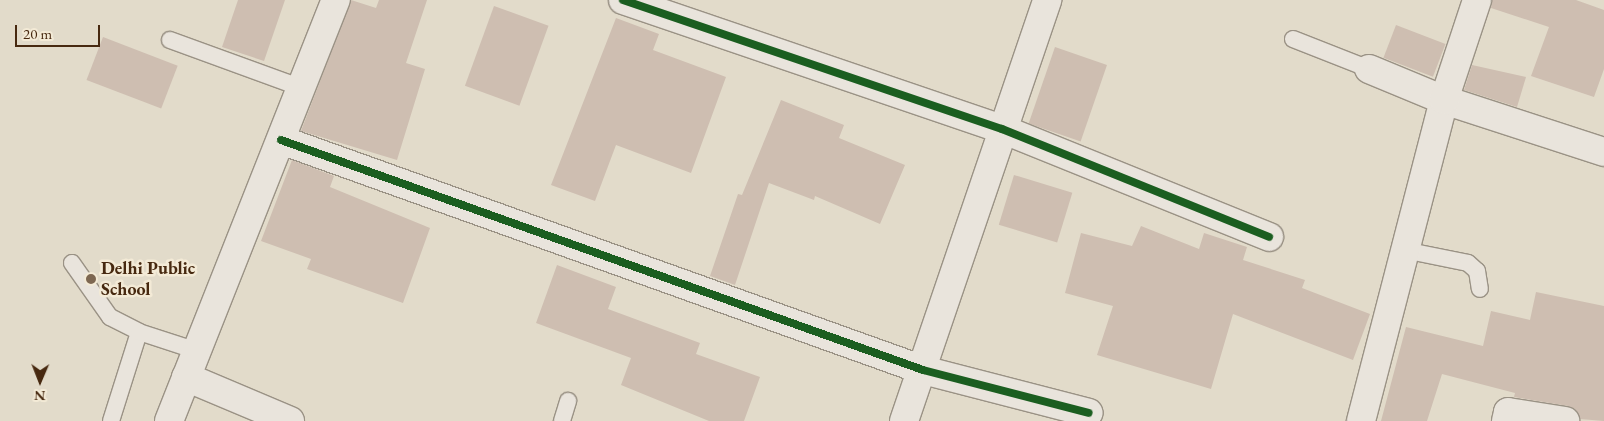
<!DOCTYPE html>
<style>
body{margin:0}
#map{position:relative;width:1604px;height:421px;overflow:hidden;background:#e2dbca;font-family:"EB Garamond",serif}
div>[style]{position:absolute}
.building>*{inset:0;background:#cebeb1;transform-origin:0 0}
.roads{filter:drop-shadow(1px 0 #9a9285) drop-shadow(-1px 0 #9a9285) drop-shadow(0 1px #9a9285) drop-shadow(0 -1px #9a9285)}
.lane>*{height:16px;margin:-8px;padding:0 8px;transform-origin:8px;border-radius:8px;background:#e9e4dc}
.street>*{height:28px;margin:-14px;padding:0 14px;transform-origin:14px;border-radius:14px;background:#e9e4dc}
.cycleway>*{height:8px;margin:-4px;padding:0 4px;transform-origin:4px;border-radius:4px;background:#1b5e20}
.dots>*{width:14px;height:14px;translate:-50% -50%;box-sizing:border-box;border:2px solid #f3ead6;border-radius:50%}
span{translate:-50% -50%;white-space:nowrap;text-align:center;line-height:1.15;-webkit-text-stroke:5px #f3ead6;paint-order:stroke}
.poi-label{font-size:18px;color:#472910;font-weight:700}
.left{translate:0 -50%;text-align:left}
.north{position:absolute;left:15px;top:356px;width:50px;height:50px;-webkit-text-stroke:4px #f3ead6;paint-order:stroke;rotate:181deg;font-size:14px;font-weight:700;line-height:20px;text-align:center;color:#472910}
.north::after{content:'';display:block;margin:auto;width:18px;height:22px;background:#472910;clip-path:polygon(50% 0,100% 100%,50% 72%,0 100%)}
.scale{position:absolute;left:15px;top:25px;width:85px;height:22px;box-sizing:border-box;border:2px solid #472910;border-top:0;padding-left:6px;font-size:15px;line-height:18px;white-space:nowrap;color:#472910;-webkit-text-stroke:4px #f3ead6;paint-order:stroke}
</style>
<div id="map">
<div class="building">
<i style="clip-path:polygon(238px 0,285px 0,264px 61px,222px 47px)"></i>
<i style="clip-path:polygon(351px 0,376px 8px,379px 0,427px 0,406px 63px,425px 69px,397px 160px,301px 131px)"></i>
<i style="clip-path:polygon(1492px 0,1576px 0,1604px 10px,1604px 69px,1594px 97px,1531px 76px,1549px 27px,1491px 8px)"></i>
<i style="left:494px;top:6px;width:58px;height:85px;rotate:20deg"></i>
<i style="clip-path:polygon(616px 18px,659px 34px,653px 50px,726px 77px,691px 173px,616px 145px,595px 201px,551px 185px)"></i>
<i style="left:1396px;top:25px;width:53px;height:35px;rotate:21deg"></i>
<i style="left:103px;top:37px;width:80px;height:46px;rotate:21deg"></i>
<i style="left:1055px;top:47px;width:55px;height:81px;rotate:19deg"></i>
<i style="clip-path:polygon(1472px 65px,1526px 77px,1517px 107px,1464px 90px)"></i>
<i style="clip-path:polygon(781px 100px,844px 125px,839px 138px,905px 165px,880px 224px,815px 196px,814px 200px,769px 183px,735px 285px,710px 276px,738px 194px,742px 195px)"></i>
<i style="clip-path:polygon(292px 160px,334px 176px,330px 187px,430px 228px,403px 303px,307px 269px,311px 259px,261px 241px)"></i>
<i style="left:1014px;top:175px;width:61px;height:52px;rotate:17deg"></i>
<i style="clip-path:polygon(1141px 226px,1199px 249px,1204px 233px,1247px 247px,1243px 260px,1305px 280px,1302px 288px,1370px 314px,1353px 360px,1233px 314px,1211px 389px,1097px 355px,1113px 306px,1065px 293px,1081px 233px,1132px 246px)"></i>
<i style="clip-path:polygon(557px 265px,616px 287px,608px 309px,700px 343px,696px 354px,760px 377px,744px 421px,709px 421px,621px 385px,631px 358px,536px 323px)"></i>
<i style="clip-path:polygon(1536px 292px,1604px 306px,1604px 421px,1580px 419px,1575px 409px,1568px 406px,1514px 397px,1515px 393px,1442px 374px,1427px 421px,1381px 421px,1406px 327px,1483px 346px,1491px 311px,1530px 320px)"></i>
</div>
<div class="roads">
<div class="lane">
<i style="left:1293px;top:39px;width:82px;rotate:21.5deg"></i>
<i style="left:170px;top:40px;width:140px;rotate:20deg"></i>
<i style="left:1404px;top:250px;width:65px;rotate:11.5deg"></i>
<i style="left:1468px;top:263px;width:12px;rotate:42deg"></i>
<i style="left:1477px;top:271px;width:18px;rotate:81deg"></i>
<i style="left:72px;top:263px;width:66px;rotate:54.9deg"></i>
<i style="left:110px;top:317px;width:33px;rotate:27deg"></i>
<i style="left:111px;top:421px;width:93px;rotate:-72.5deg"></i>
<i style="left:139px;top:332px;width:61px;rotate:18.1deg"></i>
<i style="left:562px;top:421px;width:21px;rotate:-73deg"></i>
</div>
<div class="street">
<i style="left:623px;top:0;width:400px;rotate:18.8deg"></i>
<i style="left:1002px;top:129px;width:288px;rotate:22deg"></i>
<i style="left:1369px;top:69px;width:81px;rotate:22.5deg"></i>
<i style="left:1444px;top:100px;width:168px;rotate:18deg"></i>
<i style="left:281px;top:140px;width:682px;rotate:19.71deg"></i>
<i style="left:923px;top:370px;width:171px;rotate:14.5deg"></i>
<i style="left:186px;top:377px;width:113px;rotate:22.9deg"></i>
<i style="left:169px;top:421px;width:453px;rotate:-68.4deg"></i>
<i style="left:904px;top:421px;width:445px;rotate:-71.2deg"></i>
<i style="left:1361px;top:421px;width:332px;rotate:-75.5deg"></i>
<i style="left:1444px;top:100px;width:105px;rotate:-71.7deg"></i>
<i style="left:1506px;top:421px;width:9px;rotate:-77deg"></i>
<i style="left:1508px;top:412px;width:58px;rotate:9deg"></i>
</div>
</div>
<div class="cycleway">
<i style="left:623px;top:0;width:400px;rotate:18.8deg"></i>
<i style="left:1002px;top:129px;width:288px;rotate:22deg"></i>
<i style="left:281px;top:140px;width:682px;rotate:19.71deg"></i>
<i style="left:923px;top:370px;width:171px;rotate:14.5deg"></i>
</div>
<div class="dots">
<i style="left:91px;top:279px;background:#7d6751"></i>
</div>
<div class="poi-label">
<span class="left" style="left:101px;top:279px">Delhi Public<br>School</span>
</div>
<div class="north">N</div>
<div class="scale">20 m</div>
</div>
